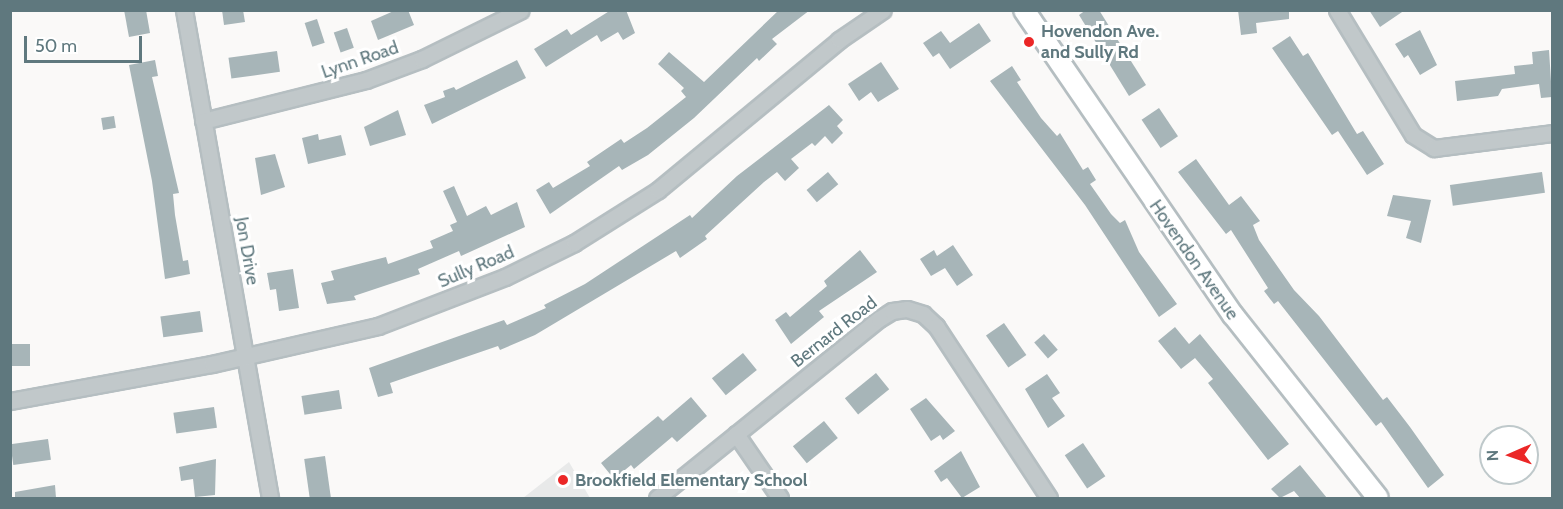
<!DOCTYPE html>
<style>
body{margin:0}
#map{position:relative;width:1563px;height:509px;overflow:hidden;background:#faf9f8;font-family:Cabin,sans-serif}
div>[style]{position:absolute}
.built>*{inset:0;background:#e8e9e9}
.building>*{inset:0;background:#a7b5b8;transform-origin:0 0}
.roads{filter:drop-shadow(2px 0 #b5bec1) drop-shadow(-2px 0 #b5bec1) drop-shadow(0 2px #b5bec1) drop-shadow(0 -2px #b5bec1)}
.street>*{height:15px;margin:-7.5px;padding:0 7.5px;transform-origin:7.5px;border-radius:7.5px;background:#c1c8ca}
.secondary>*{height:20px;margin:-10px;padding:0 10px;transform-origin:10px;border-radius:10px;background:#fff}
.dots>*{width:16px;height:16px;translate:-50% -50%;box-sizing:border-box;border:3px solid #fff;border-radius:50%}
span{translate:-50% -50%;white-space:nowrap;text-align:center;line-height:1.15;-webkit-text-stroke:6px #fff;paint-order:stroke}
.poi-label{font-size:18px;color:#5f787e;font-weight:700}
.left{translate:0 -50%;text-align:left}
.street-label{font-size:18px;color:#5f787e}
.frame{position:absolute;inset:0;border:12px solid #5f787e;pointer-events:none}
.north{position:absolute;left:1479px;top:425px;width:60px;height:60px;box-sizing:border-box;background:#fff;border:2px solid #bfc9cb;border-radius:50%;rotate:268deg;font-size:16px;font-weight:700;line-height:24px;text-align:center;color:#5f787e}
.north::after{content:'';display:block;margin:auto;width:21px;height:27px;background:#eb2727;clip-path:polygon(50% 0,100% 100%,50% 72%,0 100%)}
.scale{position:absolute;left:24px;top:36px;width:118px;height:27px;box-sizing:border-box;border:3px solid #5f787e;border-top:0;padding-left:8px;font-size:18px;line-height:21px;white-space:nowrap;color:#5f787e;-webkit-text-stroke:4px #fff;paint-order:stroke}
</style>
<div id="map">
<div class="built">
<i style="clip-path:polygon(569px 462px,590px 498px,523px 498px)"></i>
</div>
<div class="building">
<i style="clip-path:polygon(124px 10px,146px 10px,150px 33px,129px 37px)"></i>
<i style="clip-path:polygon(222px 10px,243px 10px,245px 22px,224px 25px)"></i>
<i style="clip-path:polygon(396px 10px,408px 10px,414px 25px,378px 40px,371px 21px)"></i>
<i style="clip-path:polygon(611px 10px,626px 10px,635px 33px,623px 40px,618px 32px,601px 42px,597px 35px,546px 67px,534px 49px,567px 29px,571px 35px)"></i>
<i style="clip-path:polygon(779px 10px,810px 10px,772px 39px,777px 44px,759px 61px,757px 58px,694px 118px,648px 155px,622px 170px,619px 166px,550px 214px,536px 190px,549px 182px,553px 188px,590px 166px,587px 162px,621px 139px,624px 143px,647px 128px,686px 97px,681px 91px,684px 88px,658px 64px,669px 52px,704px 82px)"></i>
<i style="clip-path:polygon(1086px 10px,1099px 10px,1146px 85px,1129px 96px,1079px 15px)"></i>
<i style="clip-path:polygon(1238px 10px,1289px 10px,1289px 19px,1256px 23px,1257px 33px,1241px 35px)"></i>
<i style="clip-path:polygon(1369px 10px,1405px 10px,1380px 27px)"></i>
<i style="left:317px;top:19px;width:25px;height:13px;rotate:72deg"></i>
<i style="clip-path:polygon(979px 23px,991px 41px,950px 69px,939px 53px,933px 57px,923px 43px,941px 31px,950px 43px)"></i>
<i style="left:347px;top:28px;width:21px;height:14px;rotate:71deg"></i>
<i style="clip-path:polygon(1420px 30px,1437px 65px,1420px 75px,1408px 55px,1404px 58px,1395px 44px)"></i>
<i style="clip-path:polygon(1290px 36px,1303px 56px,1308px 53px,1357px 134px,1363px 131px,1384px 164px,1367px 175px,1338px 131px,1332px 135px,1272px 48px)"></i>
<i style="clip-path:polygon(1549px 50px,1552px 97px,1541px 98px,1539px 84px,1502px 89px,1498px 96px,1457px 101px,1455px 81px,1515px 74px,1514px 66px,1533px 64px,1532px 52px)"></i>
<i style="left:277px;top:51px;width:21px;height:49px;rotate:82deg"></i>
<i style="clip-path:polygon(155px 60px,158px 76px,152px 77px,179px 193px,173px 194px,175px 215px,183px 261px,188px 260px,190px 274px,165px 279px,152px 181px,129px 65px)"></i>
<i style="clip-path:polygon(517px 60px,526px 78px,432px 124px,424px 105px,445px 97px,443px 91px,454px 87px,456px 90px)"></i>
<i style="clip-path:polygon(881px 62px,899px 89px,878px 102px,871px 92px,859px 101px,848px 84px)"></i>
<i style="clip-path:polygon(1012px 66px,1021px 80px,1017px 82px,1041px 118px,1057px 136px,1060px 133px,1083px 170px,1088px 167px,1096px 180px,1090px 184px,1111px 214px,1120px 223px,1125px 220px,1139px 252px,1177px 304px,1159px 317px,1085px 205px,990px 81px)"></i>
<i style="clip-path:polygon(829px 105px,843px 120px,837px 126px,843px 133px,832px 144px,825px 136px,815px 146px,812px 143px,791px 159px,799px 168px,785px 181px,777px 172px,764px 182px,705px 236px,707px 239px,680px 258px,676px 251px,535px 335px,500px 350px,498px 346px,390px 383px,393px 393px,378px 397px,369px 368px,504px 320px,507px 325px,546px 308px,544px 305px,585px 284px,690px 215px,692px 218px,737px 176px)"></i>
<i style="left:1159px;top:108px;width:34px;height:21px;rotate:56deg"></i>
<i style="clip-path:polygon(398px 110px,406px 135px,370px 146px,364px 127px)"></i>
<i style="left:114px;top:116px;width:12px;height:13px;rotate:81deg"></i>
<i style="clip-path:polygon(318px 134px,319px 140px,341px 135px,346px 155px,308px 164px,302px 138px)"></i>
<i style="clip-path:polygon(275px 154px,285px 187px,261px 195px,255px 158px)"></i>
<i style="clip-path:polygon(1196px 159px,1229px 205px,1241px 196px,1260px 221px,1253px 225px,1259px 240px,1294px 290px,1319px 316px,1383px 400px,1387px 397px,1410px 427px,1444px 475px,1428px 488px,1381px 422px,1376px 426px,1278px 301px,1274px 304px,1264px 291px,1268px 288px,1231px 230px,1226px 234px,1178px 172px)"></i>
<i style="left:828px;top:172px;width:16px;height:28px;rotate:50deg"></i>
<i style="left:1542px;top:172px;width:21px;height:93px;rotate:82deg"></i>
<i style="clip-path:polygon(454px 186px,467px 216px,486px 206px,491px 215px,517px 202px,525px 227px,461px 256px,459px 251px,418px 269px,420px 274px,354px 296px,356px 300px,327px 304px,321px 283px,334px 280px,331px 271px,386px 257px,388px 264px,433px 248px,430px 241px,453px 231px,450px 225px,457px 222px,443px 191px)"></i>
<i style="clip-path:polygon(1393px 195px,1431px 200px,1421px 243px,1406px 238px,1411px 221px,1387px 216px)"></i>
<i style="clip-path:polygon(953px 245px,973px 275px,957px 286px,945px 268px,931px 276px,920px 259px,934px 250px,937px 256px)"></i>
<i style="clip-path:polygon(860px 250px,877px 272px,819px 311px,824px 317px,791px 344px,775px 320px,786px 312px,790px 317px,827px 286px,824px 281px)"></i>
<i style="clip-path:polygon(293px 269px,299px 308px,279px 311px,276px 289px,270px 290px,267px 273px)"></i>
<i style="left:200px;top:311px;width:21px;height:40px;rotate:82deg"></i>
<i style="left:1004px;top:323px;width:39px;height:22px;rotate:55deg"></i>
<i style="clip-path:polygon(1175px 327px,1189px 344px,1200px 334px,1289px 444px,1268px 460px,1208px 383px,1213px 379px,1195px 358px,1181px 369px,1158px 341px)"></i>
<i style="left:1044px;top:334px;width:21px;height:13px;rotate:49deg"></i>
<i style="left:10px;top:344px;width:20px;height:22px"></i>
<i style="left:743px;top:353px;width:22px;height:40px;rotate:51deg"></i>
<i style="left:876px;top:373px;width:21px;height:40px;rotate:51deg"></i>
<i style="clip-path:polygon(1047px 374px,1060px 393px,1052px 398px,1065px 416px,1048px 428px,1025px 389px)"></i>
<i style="left:339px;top:390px;width:19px;height:38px;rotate:81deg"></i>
<i style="clip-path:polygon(691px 397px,707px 416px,677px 442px,672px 437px,634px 469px,631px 465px,614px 479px,601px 463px,658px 416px,663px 421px)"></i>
<i style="clip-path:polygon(926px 398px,955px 431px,943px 440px,940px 435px,931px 441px,910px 409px)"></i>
<i style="left:214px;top:407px;width:21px;height:41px;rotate:82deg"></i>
<i style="left:824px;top:421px;width:22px;height:40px;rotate:51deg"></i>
<i style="left:48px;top:439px;width:21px;height:38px;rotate:82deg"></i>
<i style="left:1083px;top:443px;width:40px;height:22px;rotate:56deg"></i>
<i style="clip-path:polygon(961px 451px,980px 487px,962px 498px,947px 478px,941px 482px,934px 471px)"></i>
<i style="left:325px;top:456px;width:42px;height:21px;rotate:82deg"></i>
<i style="clip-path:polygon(216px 459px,215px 495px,195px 497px,193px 479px,181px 481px,179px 467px)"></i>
<i style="clip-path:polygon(1300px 465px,1327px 498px,1300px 498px,1294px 491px,1280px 498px,1271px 489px)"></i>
<i style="clip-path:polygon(55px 485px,56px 498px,15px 498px,15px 492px)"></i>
</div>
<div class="roads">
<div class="street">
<i style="left:184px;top:10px;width:496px;rotate:80deg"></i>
<i style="left:1337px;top:10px;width:146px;rotate:58.7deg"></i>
<i style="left:1413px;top:135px;width:25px;rotate:32deg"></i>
<i style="left:1434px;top:148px;width:119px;rotate:-7.2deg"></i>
<i style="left:203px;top:121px;width:168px;rotate:-14.1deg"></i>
<i style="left:366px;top:80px;width:60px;rotate:-20.6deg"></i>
<i style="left:422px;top:59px;width:110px;rotate:-26.3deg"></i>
<i style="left:10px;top:401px;width:205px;rotate:-10.4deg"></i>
<i style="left:212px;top:364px;width:170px;rotate:-12.9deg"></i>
<i style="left:378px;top:326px;width:136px;rotate:-21.1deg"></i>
<i style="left:505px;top:277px;width:77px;rotate:-26.2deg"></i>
<i style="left:574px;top:243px;width:99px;rotate:-32.2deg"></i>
<i style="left:658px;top:190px;width:235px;rotate:-39.6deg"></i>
<i style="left:839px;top:40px;width:53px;rotate:-34.3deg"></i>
<i style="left:736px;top:434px;width:78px;rotate:55.5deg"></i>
<i style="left:657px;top:498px;width:285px;rotate:-38.9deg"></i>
<i style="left:879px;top:319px;width:15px;rotate:-32deg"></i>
<i style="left:892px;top:311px;width:15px;rotate:-8deg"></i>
<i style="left:907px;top:309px;width:17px;rotate:17deg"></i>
<i style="left:923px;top:314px;width:18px;rotate:43deg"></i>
<i style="left:936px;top:326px;width:206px;rotate:56.7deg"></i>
</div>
<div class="secondary">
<i style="left:1024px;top:10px;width:370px;rotate:55.6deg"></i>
<i style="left:1233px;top:315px;width:233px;rotate:51.6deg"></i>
</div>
</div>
<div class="dots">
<i style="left:1029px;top:42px;background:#eb2727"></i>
<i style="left:563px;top:480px;background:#eb2727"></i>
</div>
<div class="poi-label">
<span class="left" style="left:1041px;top:42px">Hovendon Ave.<br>and Sully Rd</span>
<span class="left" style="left:575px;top:480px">Brookfield Elementary School</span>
</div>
<div class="street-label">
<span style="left:360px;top:60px;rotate:-19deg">Lynn Road</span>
<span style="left:247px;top:251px;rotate:80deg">Jon Drive</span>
<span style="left:1194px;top:260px;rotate:55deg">Hovendon Avenue</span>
<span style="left:476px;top:267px;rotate:-23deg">Sully Road</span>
<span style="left:834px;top:332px;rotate:-38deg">Bernard Road</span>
</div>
<div class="frame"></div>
<div class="north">N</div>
<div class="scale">50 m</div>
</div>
